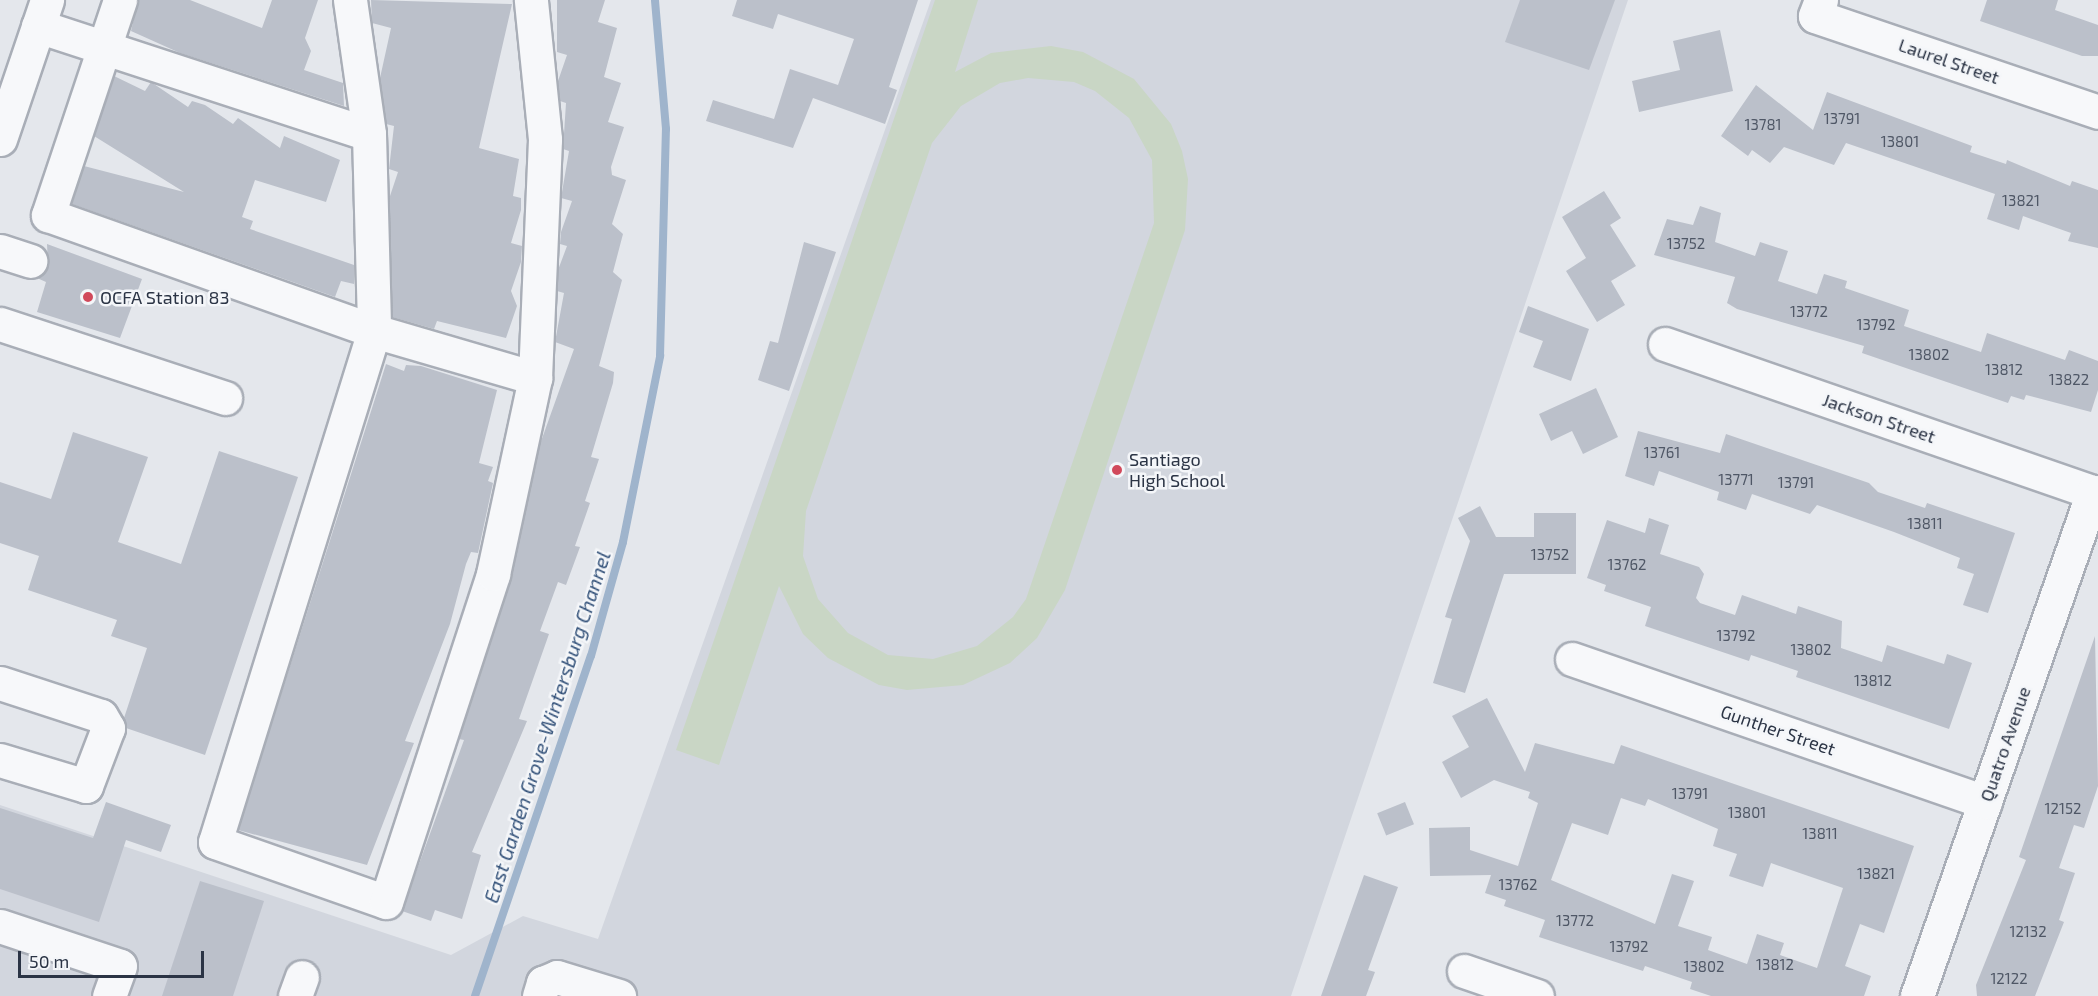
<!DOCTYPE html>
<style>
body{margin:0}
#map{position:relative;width:2098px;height:996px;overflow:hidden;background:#e4e7ec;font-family:"Exo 2",sans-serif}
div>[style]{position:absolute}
.built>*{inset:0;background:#d2d6de}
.green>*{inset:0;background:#c9d6c5}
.stream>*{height:8px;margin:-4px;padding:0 4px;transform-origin:4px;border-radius:4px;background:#9fb4cc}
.building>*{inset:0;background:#bbc0ca;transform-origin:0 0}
.roads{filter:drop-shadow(2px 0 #a9aeb7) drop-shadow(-2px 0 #a9aeb7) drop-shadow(0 2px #a9aeb7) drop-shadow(0 -2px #a9aeb7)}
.minor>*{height:33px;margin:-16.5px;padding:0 16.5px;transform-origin:16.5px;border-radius:16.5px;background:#f7f8fa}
.dots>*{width:16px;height:16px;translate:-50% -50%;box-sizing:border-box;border:3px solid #f4f6f9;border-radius:50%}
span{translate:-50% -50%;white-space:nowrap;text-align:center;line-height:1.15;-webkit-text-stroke:5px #f4f6f9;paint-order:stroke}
.number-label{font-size:15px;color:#4f5766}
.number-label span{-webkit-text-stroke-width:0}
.street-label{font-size:18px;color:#2b3445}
.poi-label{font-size:18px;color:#2b3445}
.left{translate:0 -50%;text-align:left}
.water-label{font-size:20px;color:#34527a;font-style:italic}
.scale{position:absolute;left:18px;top:951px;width:186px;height:27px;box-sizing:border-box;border:3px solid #2b3445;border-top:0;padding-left:8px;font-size:18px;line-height:21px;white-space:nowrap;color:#2b3445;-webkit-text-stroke:4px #f4f6f9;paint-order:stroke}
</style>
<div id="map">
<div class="built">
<i style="clip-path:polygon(931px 0,1628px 0,1291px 996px,0 996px,0 805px,451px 955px,523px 916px,598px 939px)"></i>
</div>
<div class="green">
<i style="clip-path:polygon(evenodd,935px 0,978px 0,955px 72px,991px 53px,1051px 46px,1083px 52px,1134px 79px,1171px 124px,1182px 151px,1188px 179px,1185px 230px,1065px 590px,1037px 638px,1010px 663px,963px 685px,907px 690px,879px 685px,828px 658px,803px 634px,779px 586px,719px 765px,676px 750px,935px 0,1028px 78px,1074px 82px,1095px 91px,1129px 118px,1152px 160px,1154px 223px,1026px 599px,1013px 617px,977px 646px,933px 659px,888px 655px,848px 633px,818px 599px,803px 556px,806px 511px,932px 143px,961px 106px,1000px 83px,1028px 78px)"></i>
</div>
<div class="stream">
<i style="left:475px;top:996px;width:359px;rotate:-71.2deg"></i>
<i style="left:591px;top:656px;width:118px;rotate:-74.3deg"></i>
<i style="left:623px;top:542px;width:190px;rotate:-78.7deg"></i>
<i style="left:660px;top:356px;width:227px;rotate:-88.5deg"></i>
<i style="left:666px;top:129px;width:129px;rotate:-94.9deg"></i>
</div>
<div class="building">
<i style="clip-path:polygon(138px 0,190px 0,262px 28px,272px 0,318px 0,305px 38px,311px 51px,304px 70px,343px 83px,344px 106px,180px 53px,131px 31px)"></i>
<i style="clip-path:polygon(371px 0,512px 4px,479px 148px,519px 159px,513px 196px,521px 198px,521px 210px,511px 243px,522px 246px,521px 262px,511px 291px,517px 306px,506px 338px,437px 321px,434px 329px,392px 317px,389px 199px,398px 172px,389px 169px,394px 126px,386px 124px,380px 78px,391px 28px,372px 23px)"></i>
<i style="clip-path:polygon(557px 0,605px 0,598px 22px,617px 28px,604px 77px,621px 83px,608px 122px,624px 127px,611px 167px,612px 175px,626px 180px,612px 224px,623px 234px,613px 272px,622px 280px,599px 366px,614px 372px,613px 383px,591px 457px,599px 459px,585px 501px,590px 503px,575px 546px,580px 547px,566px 585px,558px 582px,540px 631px,549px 634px,519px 719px,527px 721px,472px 852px,481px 855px,462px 919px,435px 910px,431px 921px,402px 911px,464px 740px,459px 739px,511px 578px,539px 447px,574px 349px,555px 342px,564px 293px,557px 291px,558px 270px,567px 246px,560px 244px,561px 232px,572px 201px,561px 198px,569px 151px,563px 149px,566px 103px,560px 101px,558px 81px,567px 55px,557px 52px)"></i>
<i style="clip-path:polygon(737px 0,918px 0,889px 87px,897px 90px,885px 124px,813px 98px,793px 148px,706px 121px,713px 100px,774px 119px,790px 69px,838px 85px,854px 39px,778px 14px,773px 29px,732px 16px)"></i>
<i style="clip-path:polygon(1520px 0,1615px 0,1589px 70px,1505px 42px)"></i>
<i style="clip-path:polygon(1987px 0,2058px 0,2055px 10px,2098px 25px,2098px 56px,2082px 56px,1980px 21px)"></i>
<i style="clip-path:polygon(1720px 30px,1733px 91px,1639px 112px,1632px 81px,1680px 70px,1673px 41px)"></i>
<i style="clip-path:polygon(114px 76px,145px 91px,151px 82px,188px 107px,192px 101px,205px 105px,233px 124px,238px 118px,280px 148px,284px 136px,340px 160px,326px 202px,255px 180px,242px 217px,253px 221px,250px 229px,354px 265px,354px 284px,341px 281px,335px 297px,72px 204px,84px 166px,184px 192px,94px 136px)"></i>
<i style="clip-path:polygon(1756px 85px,1813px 130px,1827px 92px,1972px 146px,1970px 152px,2006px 164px,2007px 160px,2070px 186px,2072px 181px,2098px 190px,2098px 248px,2068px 241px,2071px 233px,2023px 216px,2019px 230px,1987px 219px,1995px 194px,1846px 143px,1834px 165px,1784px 147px,1770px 163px,1752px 150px,1748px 156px,1721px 136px)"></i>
<i style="clip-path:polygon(1604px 191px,1621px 218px,1610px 225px,1636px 266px,1611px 281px,1625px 305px,1597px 322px,1566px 271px,1586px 258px,1562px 217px)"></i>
<i style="clip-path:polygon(1700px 206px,1721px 213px,1715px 242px,1755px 256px,1760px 242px,1788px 251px,1778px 281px,1817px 294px,1824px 274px,1847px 281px,1845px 288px,1909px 310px,1904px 326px,1981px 352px,1987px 333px,2065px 360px,2069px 350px,2098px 361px,2098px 390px,2091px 412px,2026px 395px,2024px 400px,2011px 396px,2008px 403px,1862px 353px,1864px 346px,1737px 309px,1727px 303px,1735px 277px,1654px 255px,1667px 219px,1693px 225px)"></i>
<i style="clip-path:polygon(804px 242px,836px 252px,789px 391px,758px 380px,770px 341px,778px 343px)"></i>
<i style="clip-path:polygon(47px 244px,142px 279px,120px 338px,37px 312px,46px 282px,37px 278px,48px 266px)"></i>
<i style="clip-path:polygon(1528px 306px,1589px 329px,1571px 381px,1533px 367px,1543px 341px,1519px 332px)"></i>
<i style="clip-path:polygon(386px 364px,404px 371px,406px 365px,421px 366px,497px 390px,479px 463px,493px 467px,488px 481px,493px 483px,478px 553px,471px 552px,466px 564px,450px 624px,405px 741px,414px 743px,367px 865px,238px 830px)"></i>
<i style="clip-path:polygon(1596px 388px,1618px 437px,1583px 454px,1572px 431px,1551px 441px,1539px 414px)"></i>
<i style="clip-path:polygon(1638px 431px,1720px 453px,1726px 434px,1869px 483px,1878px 492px,1925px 508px,1927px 503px,2015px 533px,1988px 613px,1963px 605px,1974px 574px,1957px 568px,1960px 558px,1894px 532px,1817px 505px,1810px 514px,1752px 494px,1746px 510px,1717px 500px,1719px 492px,1659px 471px,1654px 486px,1625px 476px)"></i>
<i style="clip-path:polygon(73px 432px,148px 457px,118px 542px,181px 564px,219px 451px,298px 477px,205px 755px,126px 728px,124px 718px,147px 648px,111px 636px,117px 620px,28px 590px,39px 556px,0 543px,0 482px,51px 499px)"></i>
<i style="clip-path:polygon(1480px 506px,1496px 537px,1534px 537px,1534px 513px,1576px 513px,1576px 574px,1504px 574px,1465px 693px,1433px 683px,1452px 619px,1445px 617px,1470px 541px,1458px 518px)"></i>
<i style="clip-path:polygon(1649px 518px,1669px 525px,1660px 554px,1699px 567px,1704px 574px,1696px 598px,1700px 603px,1735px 615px,1742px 595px,1796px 614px,1798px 606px,1842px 621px,1841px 648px,1882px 662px,1887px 645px,1944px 664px,1947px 654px,1972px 663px,1949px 729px,1796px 677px,1798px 671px,1751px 655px,1749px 661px,1645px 626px,1651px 607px,1604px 591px,1606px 585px,1587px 578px,1607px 520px,1645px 533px)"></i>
<i style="clip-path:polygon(2095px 636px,2098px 786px,2084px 828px,2074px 825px,2059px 868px,2075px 873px,2059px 920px,2064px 922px,2035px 996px,1977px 996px,1976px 985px,2026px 860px,2019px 857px)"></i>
<i style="clip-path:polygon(evenodd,1487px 698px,1525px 772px,1535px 743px,1614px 764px,1621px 745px,1914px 846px,1884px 933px,1860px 924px,1845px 966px,1871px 976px,1864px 996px,1711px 996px,1690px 989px,1692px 982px,1645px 966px,1643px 971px,1539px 937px,1545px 920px,1504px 906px,1506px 900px,1485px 893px,1491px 875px,1430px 876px,1429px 828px,1470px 827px,1470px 850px,1518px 866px,1538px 803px,1528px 798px,1530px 792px,1494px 780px,1461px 798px,1442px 762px,1469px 747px,1452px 716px,1487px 698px,1621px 798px,1645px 806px,1648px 799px,1718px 829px,1713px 846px,1737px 854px,1729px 876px,1763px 887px,1771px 863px,1843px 888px,1817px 968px,1780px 955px,1784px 943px,1757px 934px,1747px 964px,1708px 950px,1712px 937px,1678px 926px,1694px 881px,1672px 874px,1655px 924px,1551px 880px,1572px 823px,1608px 835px,1621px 798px)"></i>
<i style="clip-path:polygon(106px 802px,171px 825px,161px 852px,126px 840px,99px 922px,0 889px,0 808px,93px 838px)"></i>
<i style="left:1405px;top:802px;width:24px;height:30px;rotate:68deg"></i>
<i style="clip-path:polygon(1364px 875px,1398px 887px,1368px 970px,1375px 972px,1366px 996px,1321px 996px)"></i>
<i style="clip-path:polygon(200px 881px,264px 901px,233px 996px,162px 996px)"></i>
</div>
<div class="roads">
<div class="minor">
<i style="left:120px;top:0;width:227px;rotate:108.5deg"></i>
<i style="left:48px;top:215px;width:346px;rotate:19.6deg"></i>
<i style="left:374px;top:331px;width:168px;rotate:16.3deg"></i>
<i style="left:350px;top:0;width:135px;rotate:81.9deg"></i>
<i style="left:369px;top:134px;width:197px;rotate:88.5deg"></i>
<i style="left:374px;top:331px;width:535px;rotate:107.28deg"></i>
<i style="left:215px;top:842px;width:181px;rotate:19.3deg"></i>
<i style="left:386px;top:902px;width:345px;rotate:-71.9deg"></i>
<i style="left:493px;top:574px;width:200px;rotate:-77.9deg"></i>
<i style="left:535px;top:378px;width:239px;rotate:-87.6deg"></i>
<i style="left:545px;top:139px;width:140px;rotate:-95.8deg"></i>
<i style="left:1821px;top:0;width:17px;rotate:111deg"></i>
<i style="left:1815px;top:16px;width:299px;rotate:18.7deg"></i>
<i style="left:38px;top:26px;width:348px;rotate:18.1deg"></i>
<i style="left:0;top:139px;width:147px;rotate:-71.3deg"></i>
<i style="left:0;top:251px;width:32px;rotate:18deg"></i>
<i style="left:0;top:324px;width:237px;rotate:18.2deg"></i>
<i style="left:1665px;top:344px;width:453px;rotate:19.1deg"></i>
<i style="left:2093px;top:492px;width:534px;rotate:109.25deg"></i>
<i style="left:1572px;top:659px;width:437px;rotate:19.1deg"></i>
<i style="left:0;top:683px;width:106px;rotate:18.1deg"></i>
<i style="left:101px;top:716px;width:14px;rotate:60deg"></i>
<i style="left:108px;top:728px;width:62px;rotate:110.8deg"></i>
<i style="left:86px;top:786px;width:90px;rotate:-163.2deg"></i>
<i style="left:0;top:926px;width:126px;rotate:18.4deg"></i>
<i style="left:120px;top:966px;width:32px;rotate:110deg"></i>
<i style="left:1464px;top:971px;width:77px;rotate:18.9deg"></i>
<i style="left:295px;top:996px;width:20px;rotate:-70deg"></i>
<i style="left:539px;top:996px;width:14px;rotate:-73deg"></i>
<i style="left:543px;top:983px;width:15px;rotate:-23deg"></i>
<i style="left:557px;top:977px;width:65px;rotate:17deg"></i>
</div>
</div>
<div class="dots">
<i style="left:88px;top:297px;background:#d1495b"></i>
<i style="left:1117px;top:470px;background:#d1495b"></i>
</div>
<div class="number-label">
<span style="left:1842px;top:119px">13791</span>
<span style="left:1763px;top:125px">13781</span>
<span style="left:1900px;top:142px">13801</span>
<span style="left:2021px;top:201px">13821</span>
<span style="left:1686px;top:244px">13752</span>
<span style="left:1809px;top:312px">13772</span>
<span style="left:1876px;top:325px">13792</span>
<span style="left:1929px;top:355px">13802</span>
<span style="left:2004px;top:370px">13812</span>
<span style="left:2069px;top:380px">13822</span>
<span style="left:1662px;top:453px">13761</span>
<span style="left:1736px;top:480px">13771</span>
<span style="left:1796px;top:483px">13791</span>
<span style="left:1925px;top:524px">13811</span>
<span style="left:1550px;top:555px">13752</span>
<span style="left:1627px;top:565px">13762</span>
<span style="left:1736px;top:636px">13792</span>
<span style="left:1811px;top:650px">13802</span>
<span style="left:1873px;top:681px">13812</span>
<span style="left:1690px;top:794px">13791</span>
<span style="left:2063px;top:809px">12152</span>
<span style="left:1747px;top:813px">13801</span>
<span style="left:1820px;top:834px">13811</span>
<span style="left:1876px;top:874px">13821</span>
<span style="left:1518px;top:885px">13762</span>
<span style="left:1575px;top:921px">13772</span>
<span style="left:2028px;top:932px">12132</span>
<span style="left:1629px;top:947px">13792</span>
<span style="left:1775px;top:965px">13812</span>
<span style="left:1704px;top:967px">13802</span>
<span style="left:2009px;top:979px">12122</span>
</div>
<div class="street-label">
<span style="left:1949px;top:61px;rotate:19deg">Laurel Street</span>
<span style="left:1879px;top:418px;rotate:19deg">Jackson Street</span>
<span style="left:1778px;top:730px;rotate:19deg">Gunther Street</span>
<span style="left:2005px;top:744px;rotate:-71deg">Quatro Avenue</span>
</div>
<div class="poi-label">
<span class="left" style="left:100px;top:297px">OCFA Station 83</span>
<span class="left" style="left:1129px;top:470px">Santiago<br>High School</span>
</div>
<div class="water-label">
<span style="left:547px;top:727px;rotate:-72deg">East Garden Grove-Wintersburg Channel</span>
</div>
<div class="scale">50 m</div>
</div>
